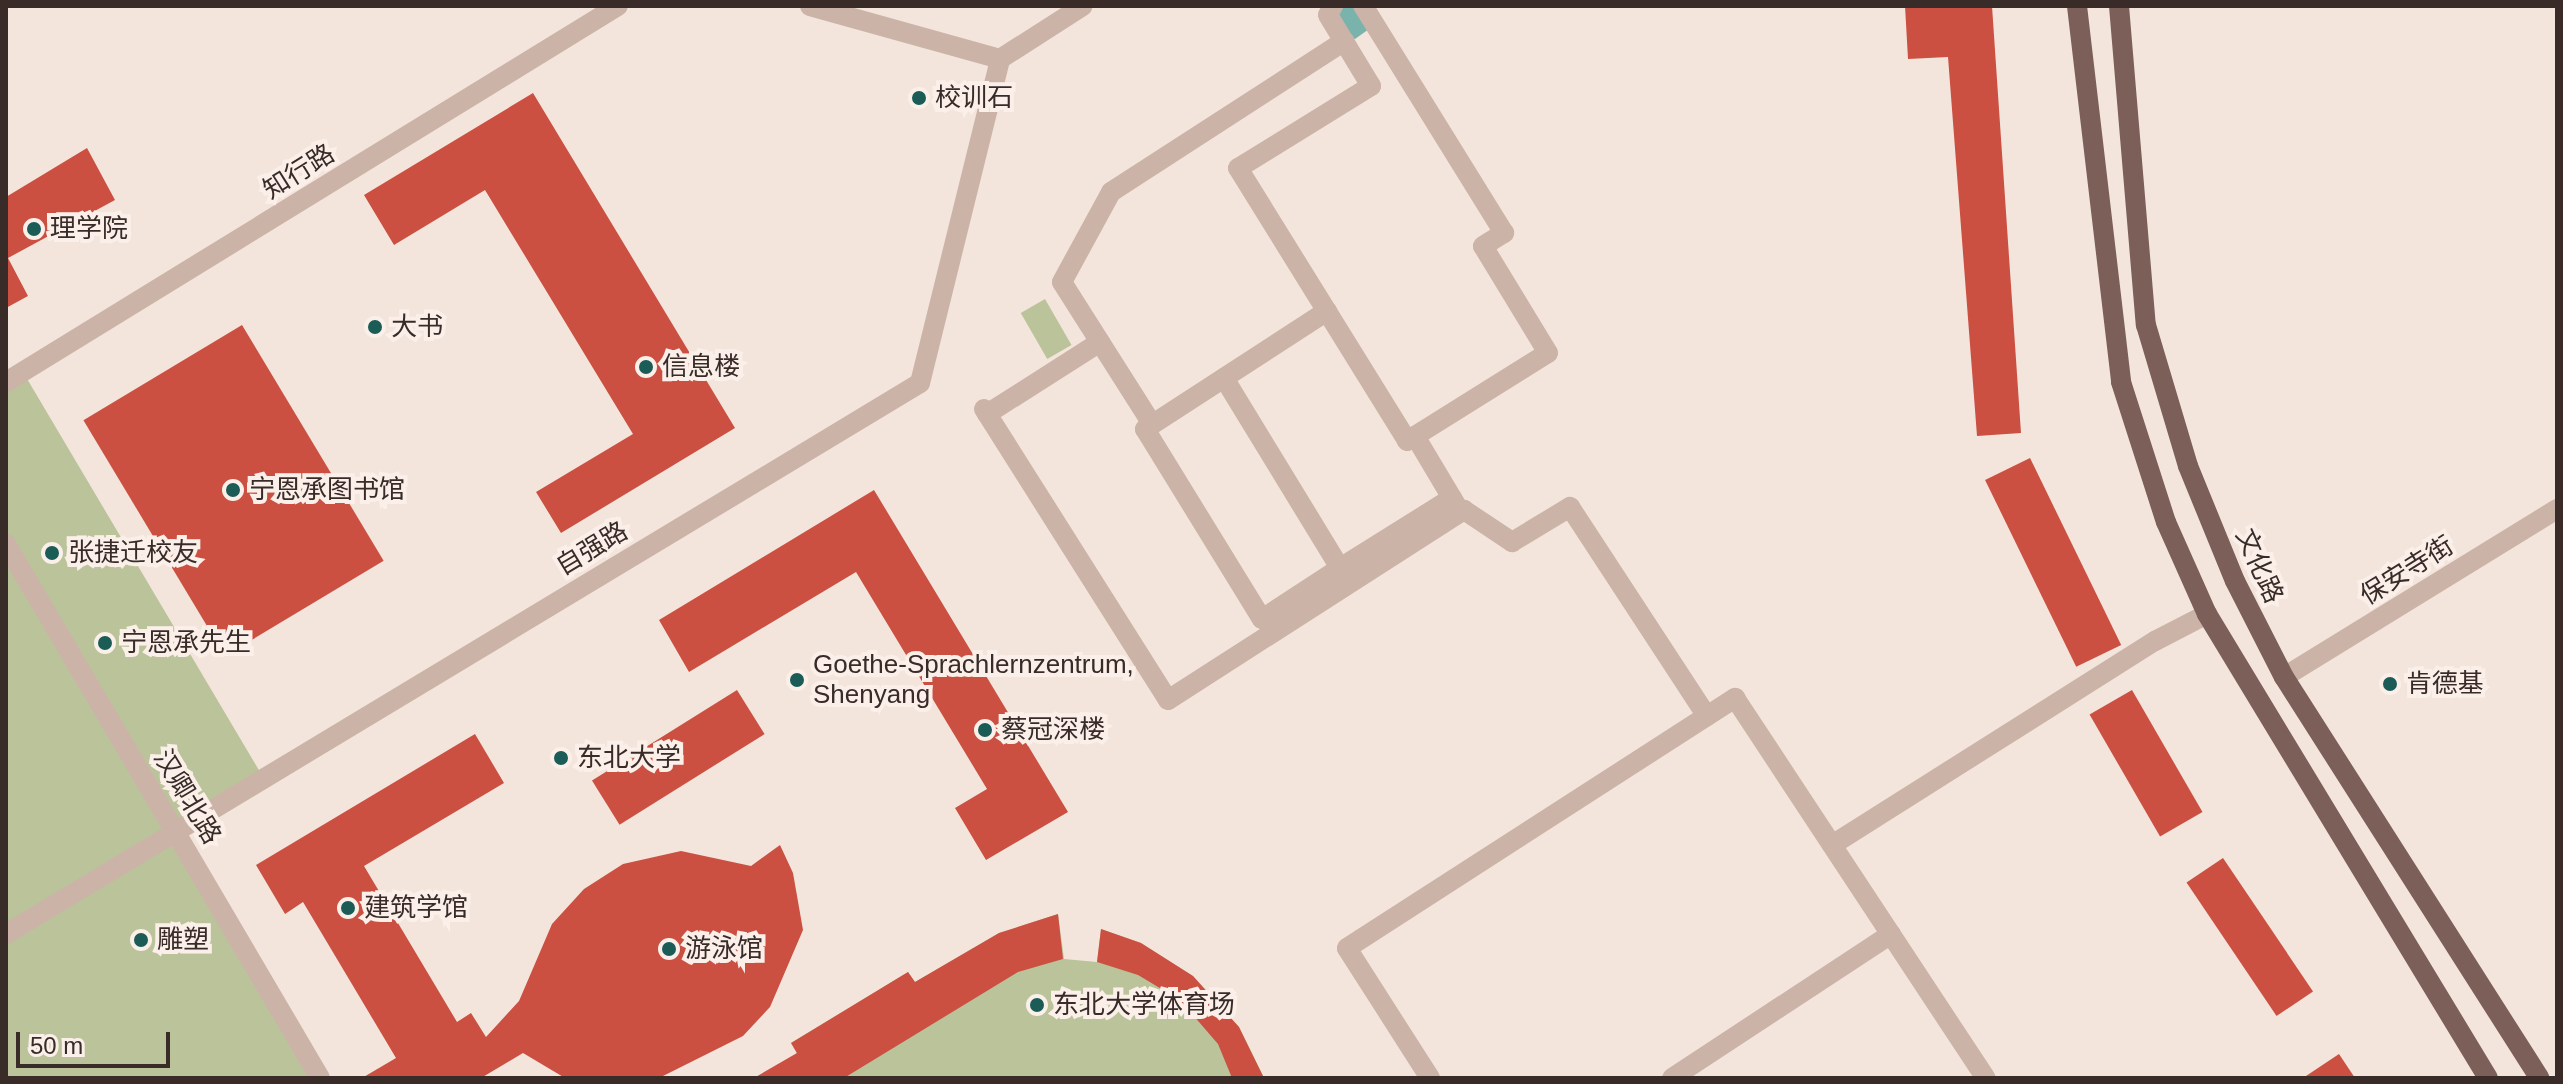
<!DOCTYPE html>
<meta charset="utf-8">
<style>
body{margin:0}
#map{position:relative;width:2563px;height:1084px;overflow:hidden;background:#f3e5dc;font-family:Arial,"Noto Sans SC",sans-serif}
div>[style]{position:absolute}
.green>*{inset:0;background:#bbc39b;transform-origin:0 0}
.water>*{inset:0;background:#7ab2ac}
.building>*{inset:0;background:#cb5042;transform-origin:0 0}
.minor>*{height:20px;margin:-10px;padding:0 10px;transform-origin:10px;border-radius:10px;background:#ccb3a7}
.major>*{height:20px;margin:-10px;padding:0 10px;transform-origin:10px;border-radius:10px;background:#7b5f58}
.dots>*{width:22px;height:22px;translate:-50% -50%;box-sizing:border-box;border:4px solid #fbf0e9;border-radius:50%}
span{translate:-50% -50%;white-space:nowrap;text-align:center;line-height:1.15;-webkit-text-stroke:8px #fbf0e9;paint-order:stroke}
.poi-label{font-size:26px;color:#382b28}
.left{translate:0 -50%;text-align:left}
.street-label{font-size:26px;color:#382b28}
.frame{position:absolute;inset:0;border:8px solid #382b28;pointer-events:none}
.scale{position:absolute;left:16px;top:1032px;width:154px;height:36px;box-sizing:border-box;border:4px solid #382b28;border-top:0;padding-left:10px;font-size:24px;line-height:28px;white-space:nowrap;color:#382b28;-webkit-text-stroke:6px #fbf0e9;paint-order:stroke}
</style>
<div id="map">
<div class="green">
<i style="left:1045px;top:299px;width:53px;height:28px;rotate:60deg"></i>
<i style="clip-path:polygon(23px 372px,263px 777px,178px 830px,320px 1078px,6px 1078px,6px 382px)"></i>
<i style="clip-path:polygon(1058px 914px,1064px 959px,1097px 962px,1101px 929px,1141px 943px,1193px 976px,1239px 1027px,1264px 1078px,754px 1078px,797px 1054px,791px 1043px,908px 972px,915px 982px,999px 933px)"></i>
</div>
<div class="water">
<i style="clip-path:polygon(1344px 6px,1360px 6px,1369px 29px,1355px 39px,1348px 36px,1336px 18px)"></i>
</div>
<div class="building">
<i style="clip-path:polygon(1905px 6px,1992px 6px,2021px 433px,1977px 436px,1948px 57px,1908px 59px)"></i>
<i style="clip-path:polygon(533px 93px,735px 428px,561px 533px,536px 492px,633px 434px,485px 190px,394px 245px,364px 195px)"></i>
<i style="clip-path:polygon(87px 148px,115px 200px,8px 258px,28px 296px,6px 308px,6px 197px)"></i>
<i style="left:242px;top:325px;width:275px;height:185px;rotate:59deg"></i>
<i style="left:2030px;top:458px;width:208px;height:50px;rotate:64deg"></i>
<i style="clip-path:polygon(874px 490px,1068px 812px,986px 860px,955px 808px,987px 789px,856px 572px,689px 672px,659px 620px)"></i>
<i style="left:737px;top:690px;width:52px;height:171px;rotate:58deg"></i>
<i style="left:2132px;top:690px;width:141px;height:49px;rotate:60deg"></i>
<i style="clip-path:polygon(475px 734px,504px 783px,364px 866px,457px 1022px,471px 1013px,486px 1037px,519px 1001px,552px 924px,584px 889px,623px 864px,681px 851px,751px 866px,780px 845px,793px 873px,803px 930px,770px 1007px,743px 1036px,659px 1078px,565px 1078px,523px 1053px,481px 1078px,362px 1078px,396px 1058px,303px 902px,285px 914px,256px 865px)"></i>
<i style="left:2223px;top:858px;width:161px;height:44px;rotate:56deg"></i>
<i style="clip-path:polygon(1058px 914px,1063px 959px,1018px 972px,844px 1078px,754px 1078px,797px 1053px,791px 1043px,908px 972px,915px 982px,999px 933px)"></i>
<i style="clip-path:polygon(1101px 929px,1141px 943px,1193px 976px,1239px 1027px,1264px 1078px,1232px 1078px,1218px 1044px,1180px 1000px,1138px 975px,1097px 962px)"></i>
<i style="clip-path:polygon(2339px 1054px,2355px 1078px,2303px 1078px)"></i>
</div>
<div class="minor">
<i style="left:810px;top:6px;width:197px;rotate:15.6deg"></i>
<i style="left:1333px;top:6px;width:10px;rotate:119deg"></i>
<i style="left:1328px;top:15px;width:83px;rotate:58.8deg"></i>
<i style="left:1371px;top:86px;width:156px;rotate:148.3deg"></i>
<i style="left:1238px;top:168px;width:321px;rotate:58.2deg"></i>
<i style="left:1407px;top:441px;width:166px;rotate:-32deg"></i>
<i style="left:1548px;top:353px;width:125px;rotate:-121.3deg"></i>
<i style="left:1483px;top:246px;width:25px;rotate:-32deg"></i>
<i style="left:1504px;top:233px;width:267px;rotate:-121.8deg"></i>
<i style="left:1000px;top:59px;width:98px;rotate:-32.6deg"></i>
<i style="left:1327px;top:311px;width:217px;rotate:147deg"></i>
<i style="left:1145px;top:429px;width:223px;rotate:58.4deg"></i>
<i style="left:1262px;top:619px;width:93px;rotate:-33.2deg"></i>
<i style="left:1224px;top:378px;width:223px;rotate:58.6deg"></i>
<i style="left:1340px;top:568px;width:132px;rotate:-32deg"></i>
<i style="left:6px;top:382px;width:718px;rotate:-31.57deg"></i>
<i style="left:984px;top:409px;width:344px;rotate:57.7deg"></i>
<i style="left:1168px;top:700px;width:352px;rotate:-32.7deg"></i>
<i style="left:1464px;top:510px;width:58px;rotate:33.7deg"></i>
<i style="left:1512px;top:542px;width:68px;rotate:-31.1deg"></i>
<i style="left:1570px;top:507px;width:250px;rotate:56.8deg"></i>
<i style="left:987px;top:414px;width:134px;rotate:-32.5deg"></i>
<i style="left:1152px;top:424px;width:168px;rotate:-122.4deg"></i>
<i style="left:1062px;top:282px;width:102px;rotate:-61.4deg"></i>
<i style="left:1111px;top:192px;width:278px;rotate:-32.9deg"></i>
<i style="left:1415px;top:436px;width:84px;rotate:59.2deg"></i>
<i style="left:6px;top:544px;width:619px;rotate:59.54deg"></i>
<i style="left:2284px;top:677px;width:321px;rotate:-31.6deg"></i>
<i style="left:1832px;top:845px;width:382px;rotate:-32.3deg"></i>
<i style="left:2155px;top:641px;width:59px;rotate:-27.4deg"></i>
<i style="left:6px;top:934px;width:1067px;rotate:-31.08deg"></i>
<i style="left:920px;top:383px;width:334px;rotate:-76.1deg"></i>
<i style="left:1430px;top:1078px;width:154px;rotate:-122.6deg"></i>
<i style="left:1347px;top:948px;width:462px;rotate:-32.8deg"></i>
<i style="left:1735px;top:698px;width:455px;rotate:56.6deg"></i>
<i style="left:1672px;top:1078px;width:262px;rotate:-33.3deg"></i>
</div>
<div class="major">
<i style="left:2077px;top:6px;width:379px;rotate:83.3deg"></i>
<i style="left:2121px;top:382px;width:147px;rotate:72.2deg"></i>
<i style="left:2166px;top:522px;width:101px;rotate:66deg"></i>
<i style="left:2207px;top:614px;width:542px;rotate:58.8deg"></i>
<i style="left:2119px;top:6px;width:320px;rotate:85.2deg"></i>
<i style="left:2146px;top:325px;width:147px;rotate:73.4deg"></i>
<i style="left:2188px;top:466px;width:124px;rotate:67.8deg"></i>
<i style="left:2235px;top:581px;width:108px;rotate:63deg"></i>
<i style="left:2284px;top:677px;width:475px;rotate:57.5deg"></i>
</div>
<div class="dots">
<i style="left:919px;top:98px;background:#1b5c57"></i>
<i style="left:34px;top:229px;background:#1b5c57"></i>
<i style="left:375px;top:327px;background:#1b5c57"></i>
<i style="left:646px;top:367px;background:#1b5c57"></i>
<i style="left:233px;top:490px;background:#1b5c57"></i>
<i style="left:52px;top:553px;background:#1b5c57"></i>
<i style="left:105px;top:643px;background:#1b5c57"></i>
<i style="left:797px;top:680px;background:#1b5c57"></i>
<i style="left:2390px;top:684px;background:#1b5c57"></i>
<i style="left:985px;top:730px;background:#1b5c57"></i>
<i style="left:561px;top:758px;background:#1b5c57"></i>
<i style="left:348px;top:908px;background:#1b5c57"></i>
<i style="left:141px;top:940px;background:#1b5c57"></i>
<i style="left:669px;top:949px;background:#1b5c57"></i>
<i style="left:1037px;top:1005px;background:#1b5c57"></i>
</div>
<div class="poi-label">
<span class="left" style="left:935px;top:98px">校训石</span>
<span class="left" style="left:50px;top:229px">理学院</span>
<span class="left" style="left:391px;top:327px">大书</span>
<span class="left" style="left:662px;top:367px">信息楼</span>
<span class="left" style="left:249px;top:490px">宁恩承图书馆</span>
<span class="left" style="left:68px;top:553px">张捷迁校友</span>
<span class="left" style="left:121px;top:643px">宁恩承先生</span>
<span class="left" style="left:813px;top:680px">Goethe-Sprachlernzentrum,<br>Shenyang</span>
<span class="left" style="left:2406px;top:684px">肯德基</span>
<span class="left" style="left:1001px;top:730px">蔡冠深楼</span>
<span class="left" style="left:577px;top:758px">东北大学</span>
<span class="left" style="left:364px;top:908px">建筑学馆</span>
<span class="left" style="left:157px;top:940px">雕塑</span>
<span class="left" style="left:685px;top:949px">游泳馆</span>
<span class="left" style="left:1053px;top:1005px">东北大学体育场</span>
</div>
<div class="street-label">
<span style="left:299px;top:172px;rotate:-32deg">知行路</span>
<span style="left:592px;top:549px;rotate:-31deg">自强路</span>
<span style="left:2259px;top:566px;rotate:66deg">文化路</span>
<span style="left:2407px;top:571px;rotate:-32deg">保安寺街</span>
<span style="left:187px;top:797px;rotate:59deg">汉卿北路</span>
</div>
<div class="frame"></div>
<div class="scale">50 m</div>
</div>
